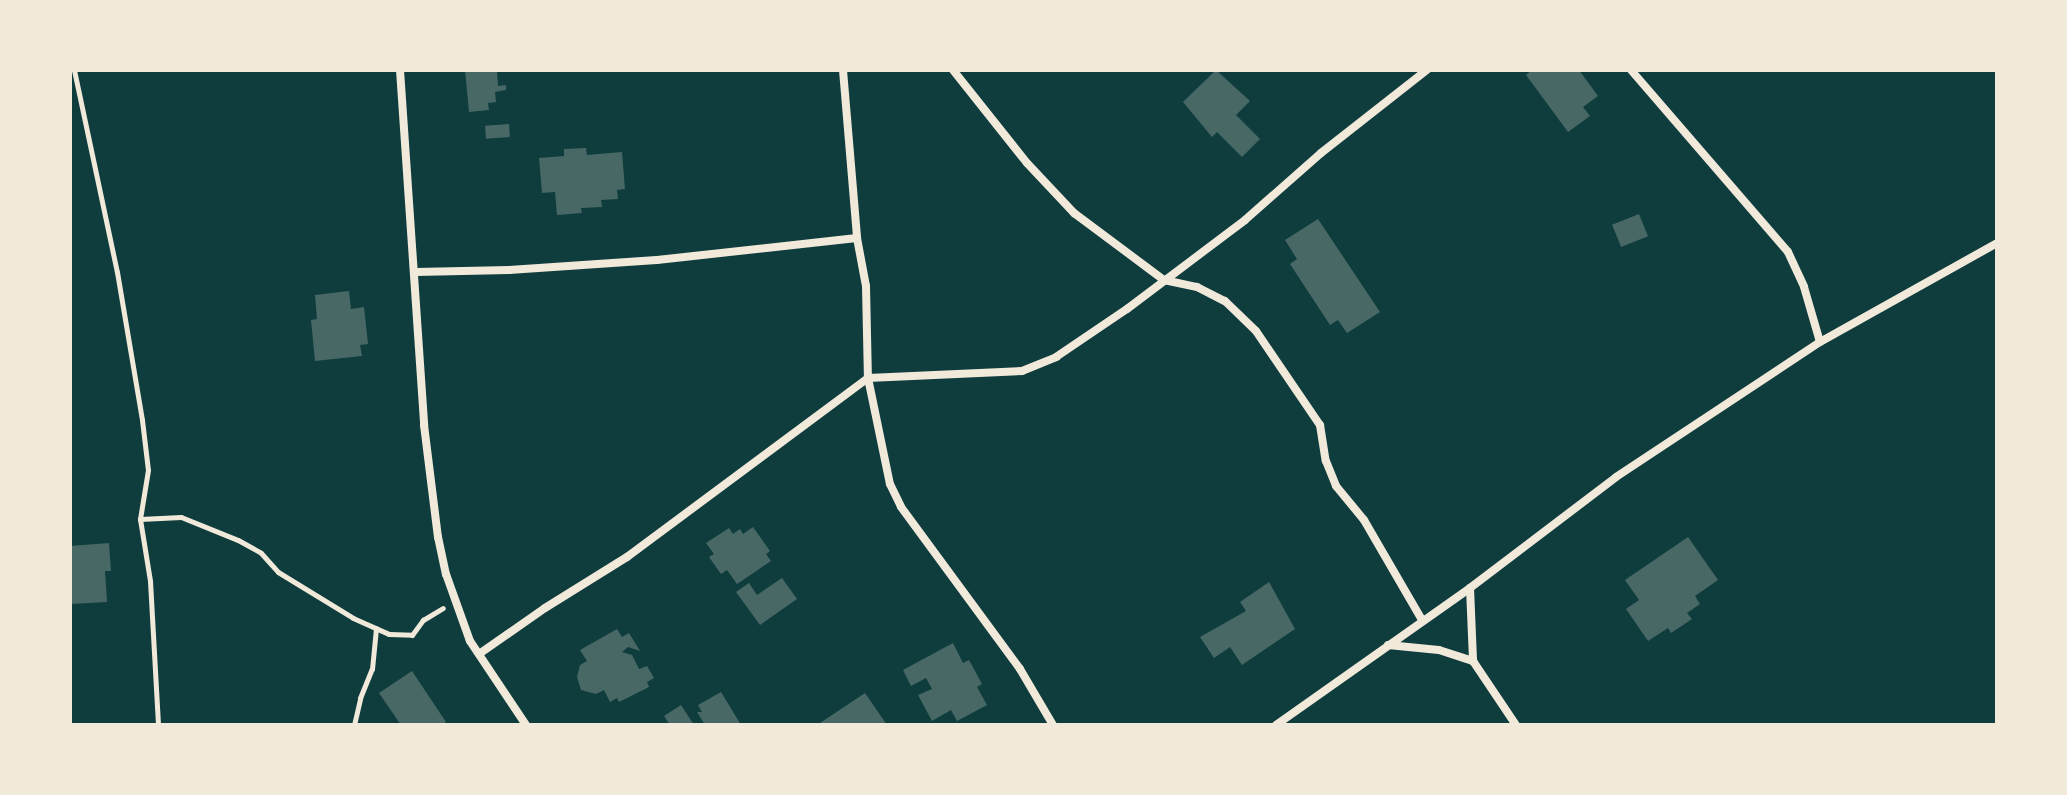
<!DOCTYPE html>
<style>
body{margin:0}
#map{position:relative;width:2067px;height:795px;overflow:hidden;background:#0f3d3e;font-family:"PT Sans Narrow",sans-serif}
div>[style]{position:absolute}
.building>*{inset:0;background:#486865;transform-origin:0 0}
.path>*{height:5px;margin:-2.5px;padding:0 2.5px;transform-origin:2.5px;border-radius:2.5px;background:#f1e9da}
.minor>*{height:8px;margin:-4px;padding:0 4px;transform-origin:4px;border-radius:4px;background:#f1e9da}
span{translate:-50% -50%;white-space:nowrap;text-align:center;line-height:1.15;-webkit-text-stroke:6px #f1e9da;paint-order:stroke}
.frame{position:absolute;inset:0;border:72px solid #f1e9da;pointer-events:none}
</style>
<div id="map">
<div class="building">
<i style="clip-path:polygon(465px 70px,497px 70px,498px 86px,506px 85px,506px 90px,495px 92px,496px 102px,488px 103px,489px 110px,469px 112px)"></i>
<i style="clip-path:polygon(1216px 70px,1250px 101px,1236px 115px,1260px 139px,1242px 157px,1217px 132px,1212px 137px,1183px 102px)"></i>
<i style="clip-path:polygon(1532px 70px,1579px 70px,1598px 96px,1583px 107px,1590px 116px,1568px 132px,1526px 75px)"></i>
<i style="left:509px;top:124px;width:13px;height:24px;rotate:86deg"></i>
<i style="clip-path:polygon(586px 148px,587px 155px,622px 152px,625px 189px,617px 190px,618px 199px,601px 200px,602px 207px,581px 208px,582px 213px,557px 215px,555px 192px,542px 193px,539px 158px,564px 156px,564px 149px)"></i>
<i style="left:1639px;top:214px;width:24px;height:29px;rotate:68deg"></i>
<i style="clip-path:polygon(1318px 219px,1380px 312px,1347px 333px,1338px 320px,1330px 325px,1290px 264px,1297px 259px,1285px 240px)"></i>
<i style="clip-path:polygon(349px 291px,351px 309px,364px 307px,368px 344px,360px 345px,362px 356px,315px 361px,311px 320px,317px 319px,315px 295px)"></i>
<i style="clip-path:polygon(753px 527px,770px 551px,766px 554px,771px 561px,737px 584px,727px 570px,721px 574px,709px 557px,714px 554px,706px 543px,729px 528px,733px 534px,740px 529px,743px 534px)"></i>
<i style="clip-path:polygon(1688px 537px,1718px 580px,1695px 596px,1700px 604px,1687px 613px,1692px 619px,1671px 633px,1668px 628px,1648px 641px,1626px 609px,1639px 600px,1625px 580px)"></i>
<i style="clip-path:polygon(109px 543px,111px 571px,105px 571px,107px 602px,70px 604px,70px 546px)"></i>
<i style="clip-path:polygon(782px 578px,797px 599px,760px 625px,736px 592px,749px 583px,757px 595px)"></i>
<i style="clip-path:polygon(1269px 582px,1295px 629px,1242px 665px,1230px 647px,1214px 658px,1200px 637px,1246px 611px,1240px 602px)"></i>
<i style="clip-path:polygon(617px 629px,622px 637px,629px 633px,640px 651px,628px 647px,622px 652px,632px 655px,639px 669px,647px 666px,654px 678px,647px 682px,649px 687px,619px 702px,617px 698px,610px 702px,604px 690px,596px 694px,581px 690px,577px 677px,580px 665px,587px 661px,580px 650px)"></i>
<i style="clip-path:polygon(953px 643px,963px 663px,969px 660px,982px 684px,977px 687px,987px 705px,957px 721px,951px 710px,932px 721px,918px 695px,932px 689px,926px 678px,911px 686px,903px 670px)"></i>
<i style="clip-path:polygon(412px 671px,446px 722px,442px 725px,401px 725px,379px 693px)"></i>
<i style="clip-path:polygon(721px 692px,741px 725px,705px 725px,697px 712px,702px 712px,698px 705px)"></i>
<i style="clip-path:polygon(865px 693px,887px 725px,817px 725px)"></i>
<i style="clip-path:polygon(681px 705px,694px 725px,670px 725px,664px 716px)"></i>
</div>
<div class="path">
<i style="left:74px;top:70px;width:207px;rotate:78deg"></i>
<i style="left:117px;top:272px;width:150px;rotate:80.4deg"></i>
<i style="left:142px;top:420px;width:50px;rotate:83.2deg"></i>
<i style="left:148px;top:470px;width:50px;rotate:99.3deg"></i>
<i style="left:140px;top:519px;width:63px;rotate:80.8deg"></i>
<i style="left:150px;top:581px;width:144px;rotate:86.8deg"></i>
<i style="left:140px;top:519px;width:41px;rotate:-2.8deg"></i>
<i style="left:181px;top:517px;width:61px;rotate:22deg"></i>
<i style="left:238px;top:540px;width:26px;rotate:29deg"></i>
<i style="left:261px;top:553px;width:25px;rotate:48deg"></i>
<i style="left:278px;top:572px;width:88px;rotate:31.5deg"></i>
<i style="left:353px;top:618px;width:39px;rotate:24deg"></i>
<i style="left:389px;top:634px;width:23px;rotate:2deg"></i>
<i style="left:412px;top:635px;width:19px;rotate:-54deg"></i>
<i style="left:423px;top:620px;width:23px;rotate:-31deg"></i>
<i style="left:354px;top:725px;width:28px;rotate:-77deg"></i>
<i style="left:360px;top:698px;width:31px;rotate:-68deg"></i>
<i style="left:372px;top:669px;width:41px;rotate:-84.4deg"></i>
</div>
<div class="minor">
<i style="left:400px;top:70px;width:356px;rotate:86.1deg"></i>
<i style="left:424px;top:425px;width:113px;rotate:82.9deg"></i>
<i style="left:438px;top:537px;width:38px;rotate:78deg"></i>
<i style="left:446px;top:574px;width:71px;rotate:70.3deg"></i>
<i style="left:470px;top:641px;width:101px;rotate:56.3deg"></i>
<i style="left:843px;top:70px;width:169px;rotate:85.2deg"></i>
<i style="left:857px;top:238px;width:49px;rotate:79.4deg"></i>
<i style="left:866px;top:286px;width:92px;rotate:88.8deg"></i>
<i style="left:868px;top:378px;width:108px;rotate:78.3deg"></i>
<i style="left:890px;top:484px;width:25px;rotate:64deg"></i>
<i style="left:901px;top:507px;width:201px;rotate:53.7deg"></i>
<i style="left:1020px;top:669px;width:65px;rotate:59.5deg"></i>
<i style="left:953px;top:70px;width:119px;rotate:51.5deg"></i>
<i style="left:1027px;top:163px;width:69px;rotate:46.8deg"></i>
<i style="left:1074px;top:213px;width:112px;rotate:36.7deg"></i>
<i style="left:1164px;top:280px;width:34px;rotate:12deg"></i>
<i style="left:1197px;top:287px;width:31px;rotate:27deg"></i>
<i style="left:1225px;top:301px;width:43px;rotate:44.1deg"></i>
<i style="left:1256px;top:331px;width:114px;rotate:55.8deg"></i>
<i style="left:1320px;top:425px;width:36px;rotate:81deg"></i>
<i style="left:1326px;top:461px;width:27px;rotate:68deg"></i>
<i style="left:1336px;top:486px;width:44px;rotate:50.5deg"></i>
<i style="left:1364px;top:520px;width:116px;rotate:59.9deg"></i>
<i style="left:1631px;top:70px;width:240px;rotate:49.2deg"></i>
<i style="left:1788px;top:252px;width:38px;rotate:65deg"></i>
<i style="left:1804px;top:287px;width:57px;rotate:73.8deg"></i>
<i style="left:416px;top:272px;width:93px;rotate:-1.2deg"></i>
<i style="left:509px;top:270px;width:148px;rotate:-3.9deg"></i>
<i style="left:657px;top:260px;width:201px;rotate:-6.3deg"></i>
<i style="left:1470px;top:588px;width:73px;rotate:87.6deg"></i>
<i style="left:1473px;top:661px;width:77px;rotate:56.1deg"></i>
<i style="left:1388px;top:645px;width:51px;rotate:5.6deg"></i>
<i style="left:1439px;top:650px;width:36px;rotate:18deg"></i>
<i style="left:479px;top:654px;width:80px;rotate:-34.9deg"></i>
<i style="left:545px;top:608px;width:97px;rotate:-31.9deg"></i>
<i style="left:627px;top:557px;width:300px;rotate:-36.6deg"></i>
<i style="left:868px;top:378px;width:154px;rotate:-2.6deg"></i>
<i style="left:1022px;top:371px;width:37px;rotate:-22deg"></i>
<i style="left:1056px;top:357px;width:86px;rotate:-34.1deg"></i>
<i style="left:1127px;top:309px;width:148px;rotate:-37deg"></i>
<i style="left:1245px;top:220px;width:101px;rotate:-41.4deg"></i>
<i style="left:1321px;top:153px;width:135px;rotate:-38.1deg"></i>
<i style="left:1276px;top:725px;width:237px;rotate:-35.2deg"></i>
<i style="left:1470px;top:588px;width:183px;rotate:-37.2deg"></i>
<i style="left:1616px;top:477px;width:245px;rotate:-33.5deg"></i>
<i style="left:1820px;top:342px;width:203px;rotate:-29.2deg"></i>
</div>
<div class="frame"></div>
</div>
